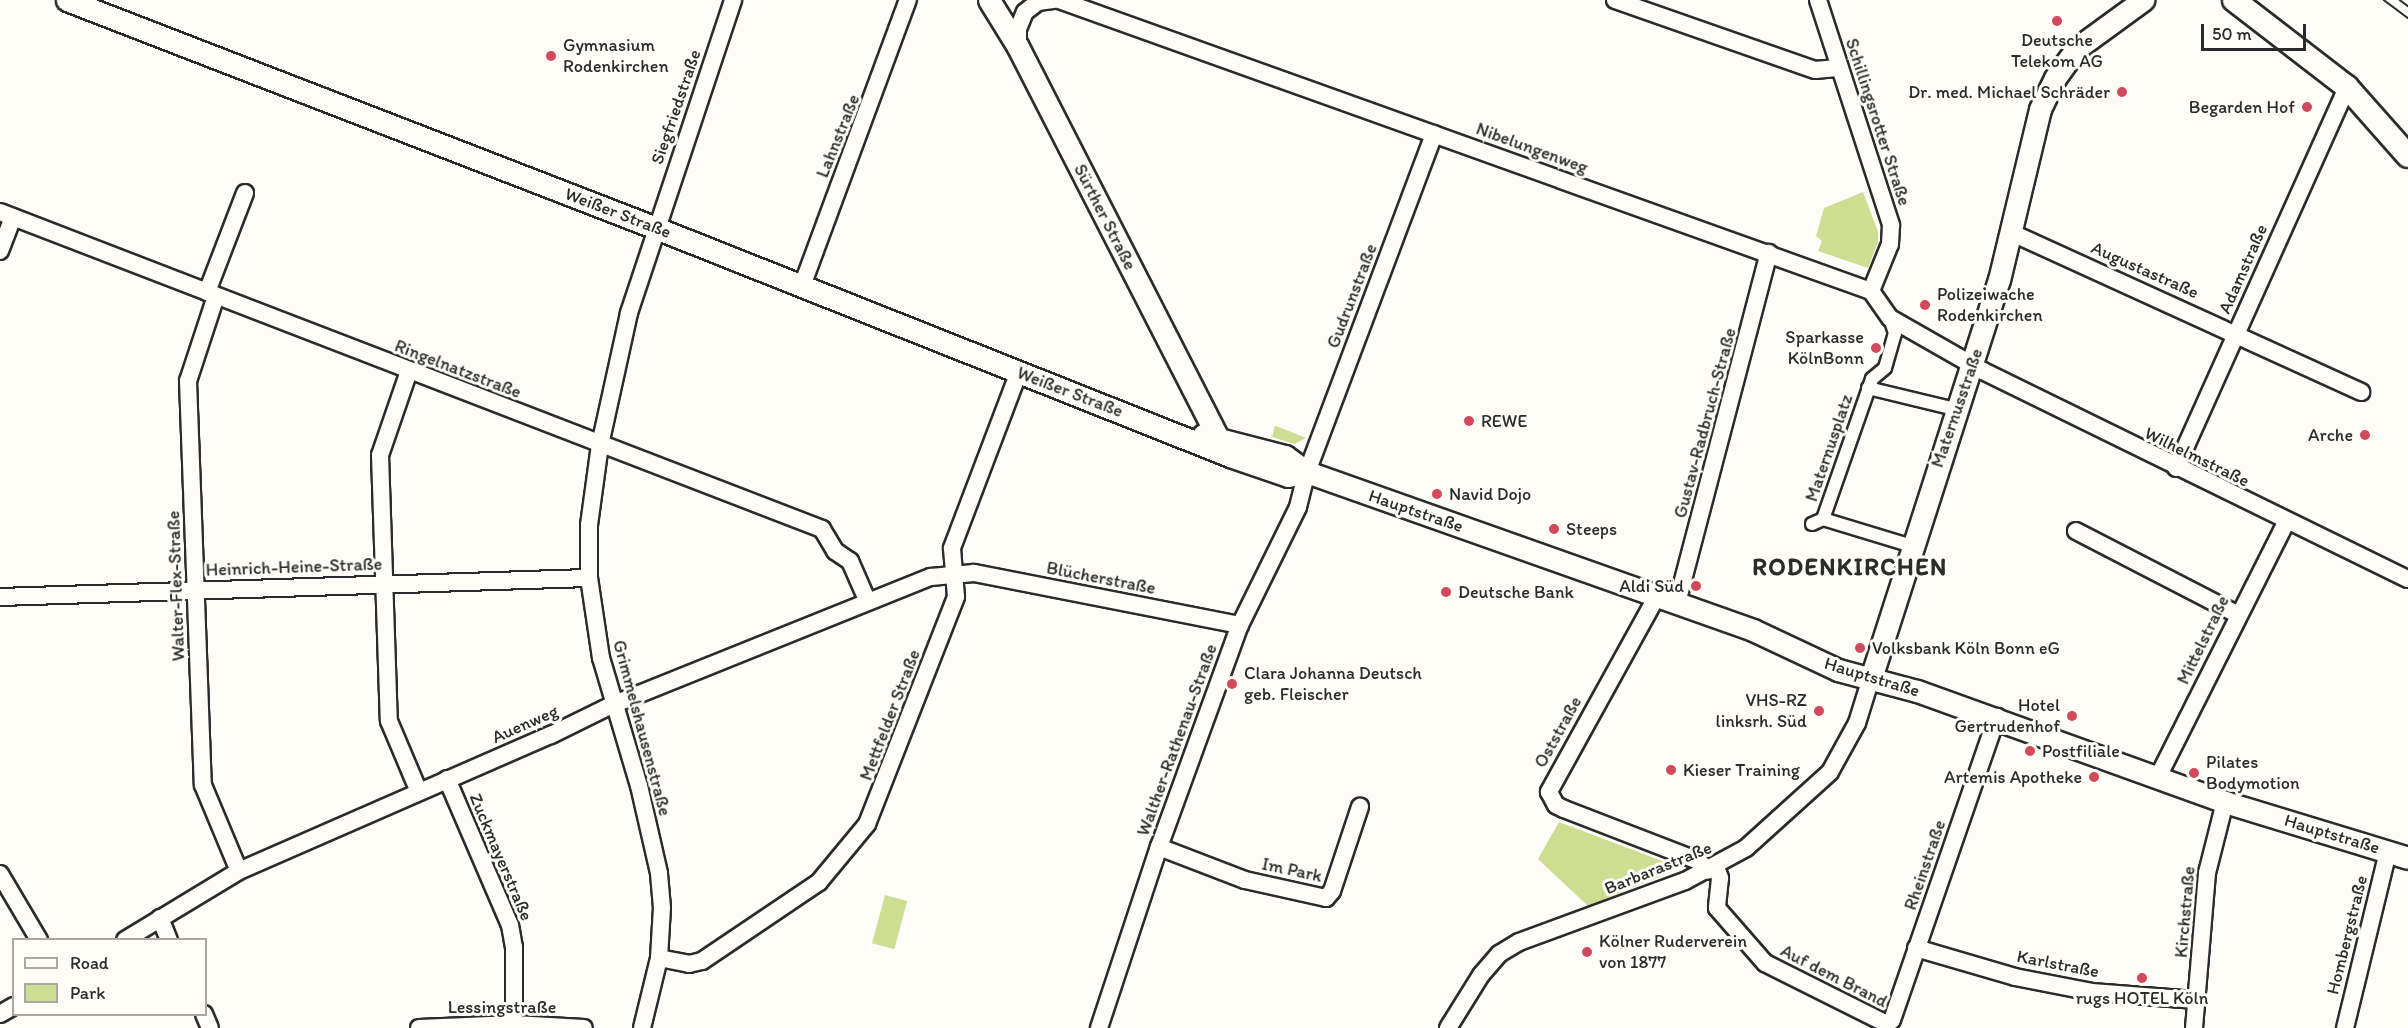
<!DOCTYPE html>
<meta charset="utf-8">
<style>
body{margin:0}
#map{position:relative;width:2408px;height:1028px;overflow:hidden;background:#fdfcf7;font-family:Itim,sans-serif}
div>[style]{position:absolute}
.green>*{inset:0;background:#cddd91;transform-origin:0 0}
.roads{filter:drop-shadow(2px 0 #2b2b2b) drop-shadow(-2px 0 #2b2b2b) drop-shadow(0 2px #2b2b2b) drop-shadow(0 -2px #2b2b2b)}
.pedestrian>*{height:12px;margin:-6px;padding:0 6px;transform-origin:6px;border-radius:6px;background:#fdfcf7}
.minor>*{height:16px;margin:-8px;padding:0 8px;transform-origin:8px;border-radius:8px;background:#fdfcf7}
.tertiary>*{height:21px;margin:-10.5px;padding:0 10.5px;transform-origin:10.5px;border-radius:10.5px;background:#fdfcf7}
.secondary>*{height:22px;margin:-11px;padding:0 11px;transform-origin:11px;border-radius:11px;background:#fdfcf7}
.tram>*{height:1.5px;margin:-0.75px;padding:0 0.75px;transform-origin:0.75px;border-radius:0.75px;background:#2b2b2b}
.dots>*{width:16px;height:16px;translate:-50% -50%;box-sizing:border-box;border:3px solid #fdfcf7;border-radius:50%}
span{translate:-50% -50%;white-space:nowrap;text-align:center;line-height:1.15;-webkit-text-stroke:6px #fdfcf7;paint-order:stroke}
.poi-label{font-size:18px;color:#2b2b2b}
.left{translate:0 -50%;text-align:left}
.right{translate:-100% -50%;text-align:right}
.street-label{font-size:18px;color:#2b2b2b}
.district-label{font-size:24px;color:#2b2b2b;font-weight:700;letter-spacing:1.5px}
.legend{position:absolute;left:12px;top:938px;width:195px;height:78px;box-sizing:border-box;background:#fdfcf7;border:2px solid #a9a8a5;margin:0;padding:8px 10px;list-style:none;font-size:18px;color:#2b2b2b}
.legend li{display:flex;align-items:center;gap:12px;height:30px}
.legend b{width:30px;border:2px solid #a9a8a5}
.scale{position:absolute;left:2201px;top:24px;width:105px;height:27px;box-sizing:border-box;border:3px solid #2b2b2b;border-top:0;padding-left:8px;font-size:18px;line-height:21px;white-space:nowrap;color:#2b2b2b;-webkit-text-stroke:4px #fdfcf7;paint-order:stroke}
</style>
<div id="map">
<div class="green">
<i style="clip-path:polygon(1863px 192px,1878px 232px,1878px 242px,1868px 268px,1818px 251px,1822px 241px,1816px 236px,1824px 208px)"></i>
<i style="clip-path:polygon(1275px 426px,1276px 426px,1306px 438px,1294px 444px,1272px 437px)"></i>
<i style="clip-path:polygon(1559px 822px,1670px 864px,1671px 872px,1588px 906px,1538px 859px)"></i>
<i style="left:885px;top:895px;width:23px;height:50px;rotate:15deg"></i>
</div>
<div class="roads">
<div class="pedestrian">
<i style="left:1890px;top:318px;width:16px;rotate:72deg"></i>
<i style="left:1895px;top:333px;width:36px;rotate:106deg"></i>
<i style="left:1885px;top:368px;width:17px;rotate:140deg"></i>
<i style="left:1872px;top:379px;width:148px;rotate:109.3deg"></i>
<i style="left:1823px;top:519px;width:93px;rotate:16.9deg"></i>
<i style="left:1868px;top:388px;width:89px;rotate:13.6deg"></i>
<i style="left:1812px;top:524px;width:12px;rotate:-24deg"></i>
</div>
<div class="minor">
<i style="left:1059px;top:0;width:863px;rotate:19.72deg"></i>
<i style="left:1871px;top:291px;width:33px;rotate:55deg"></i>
<i style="left:1890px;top:318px;width:107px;rotate:29.7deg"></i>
<i style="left:1983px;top:371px;width:473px;rotate:26.1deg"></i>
<i style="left:1615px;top:0;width:212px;rotate:19.3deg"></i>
<i style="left:1815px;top:70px;width:25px;rotate:-5deg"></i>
<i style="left:1818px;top:0;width:237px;rotate:72deg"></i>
<i style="left:1891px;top:225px;width:19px;rotate:93deg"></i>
<i style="left:1890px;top:244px;width:51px;rotate:112deg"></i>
<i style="left:1018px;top:47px;width:18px;rotate:-90deg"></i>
<i style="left:1018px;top:29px;width:18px;rotate:-68deg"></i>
<i style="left:1025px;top:12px;width:16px;rotate:-38deg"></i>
<i style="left:1038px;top:2px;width:17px;rotate:-7deg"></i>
<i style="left:0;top:212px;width:881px;rotate:21.09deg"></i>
<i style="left:822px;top:529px;width:26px;rotate:59deg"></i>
<i style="left:835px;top:551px;width:18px;rotate:34deg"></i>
<i style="left:850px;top:561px;width:43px;rotate:66.4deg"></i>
<i style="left:2010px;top:232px;width:386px;rotate:24.5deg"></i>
<i style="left:0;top:251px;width:36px;rotate:-69deg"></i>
<i style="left:802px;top:286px;width:305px;rotate:-69.7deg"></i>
<i style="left:207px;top:292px;width:106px;rotate:-69deg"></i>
<i style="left:216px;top:296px;width:89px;rotate:108.2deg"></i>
<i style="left:188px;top:381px;width:404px;rotate:87.9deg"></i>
<i style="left:203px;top:785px;width:93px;rotate:67.3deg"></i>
<i style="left:409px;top:371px;width:89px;rotate:109deg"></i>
<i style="left:380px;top:455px;width:266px;rotate:88.1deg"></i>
<i style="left:389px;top:721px;width:77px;rotate:67.1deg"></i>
<i style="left:2176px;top:468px;width:418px;rotate:-65.8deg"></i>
<i style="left:2076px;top:531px;width:181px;rotate:27.3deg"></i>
<i style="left:1657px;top:596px;width:224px;rotate:118.9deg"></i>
<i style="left:1549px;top:792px;width:15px;rotate:62deg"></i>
<i style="left:1556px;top:805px;width:9px;rotate:27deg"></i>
<i style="left:1564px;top:809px;width:145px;rotate:21.1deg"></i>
<i style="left:1699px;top:861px;width:13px;rotate:48deg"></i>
<i style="left:0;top:597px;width:589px;rotate:-1.85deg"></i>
<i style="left:1677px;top:603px;width:362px;rotate:-75.3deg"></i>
<i style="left:2158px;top:777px;width:285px;rotate:-63.3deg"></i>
<i style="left:447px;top:779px;width:159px;rotate:66.7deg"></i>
<i style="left:510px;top:925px;width:22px;rotate:80deg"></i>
<i style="left:514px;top:947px;width:77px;rotate:90deg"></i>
<i style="left:1159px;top:847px;width:92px;rotate:21deg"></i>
<i style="left:1245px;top:880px;width:83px;rotate:12.5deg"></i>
<i style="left:1326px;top:898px;width:9px;rotate:-49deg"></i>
<i style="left:1332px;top:891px;width:89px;rotate:-71.6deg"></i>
<i style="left:1716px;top:867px;width:12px;rotate:70deg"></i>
<i style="left:1720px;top:878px;width:30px;rotate:96deg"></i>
<i style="left:1717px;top:908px;width:73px;rotate:48.9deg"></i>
<i style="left:1765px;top:963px;width:136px;rotate:26.6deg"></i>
<i style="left:1887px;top:1024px;width:6px;rotate:-39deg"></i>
<i style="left:1892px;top:1020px;width:321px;rotate:-70.9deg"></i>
<i style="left:0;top:874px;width:77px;rotate:59.4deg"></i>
<i style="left:160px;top:918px;width:24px;rotate:68deg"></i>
<i style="left:125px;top:940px;width:133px;rotate:-31.2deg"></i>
<i style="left:239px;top:871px;width:340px;rotate:-23.6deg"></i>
<i style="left:551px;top:735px;width:68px;rotate:-26.2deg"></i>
<i style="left:612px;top:705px;width:344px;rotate:-21.9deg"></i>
<i style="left:931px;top:577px;width:43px;rotate:-5.3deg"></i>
<i style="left:974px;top:573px;width:271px;rotate:11.1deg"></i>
<i style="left:1916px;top:948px;width:103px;rotate:16.3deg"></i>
<i style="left:2015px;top:977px;width:78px;rotate:11deg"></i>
<i style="left:2092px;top:992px;width:104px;rotate:4.4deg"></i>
<i style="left:659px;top:958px;width:31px;rotate:11deg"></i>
<i style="left:689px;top:964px;width:13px;rotate:-13deg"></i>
<i style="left:702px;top:961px;width:141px;rotate:-34deg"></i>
<i style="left:819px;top:882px;width:75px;rotate:-50.4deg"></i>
<i style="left:867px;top:824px;width:244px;rotate:-68.6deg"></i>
<i style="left:956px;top:597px;width:49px;rotate:-94.7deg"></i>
<i style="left:952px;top:548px;width:188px;rotate:-69.2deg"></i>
<i style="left:0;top:1014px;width:16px;rotate:-30deg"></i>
<i style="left:204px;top:1014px;width:15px;rotate:67deg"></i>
<i style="left:419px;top:1028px;width:95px;rotate:-2.4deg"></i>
<i style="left:514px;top:1024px;width:70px;rotate:3.3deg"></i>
<i style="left:642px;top:1028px;width:72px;rotate:-76.3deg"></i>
<i style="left:659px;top:958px;width:50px;rotate:-86.6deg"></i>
<i style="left:662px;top:908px;width:35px;rotate:-95deg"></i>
<i style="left:659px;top:873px;width:89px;rotate:-102.9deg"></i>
<i style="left:639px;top:786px;width:134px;rotate:-106.5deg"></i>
<i style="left:601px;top:658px;width:81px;rotate:-98.5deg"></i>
<i style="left:589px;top:578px;width:53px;rotate:-90deg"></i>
<i style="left:589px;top:525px;width:81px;rotate:-82.2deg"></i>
<i style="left:600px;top:445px;width:135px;rotate:-77.6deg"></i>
<i style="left:629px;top:313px;width:330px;rotate:-71.6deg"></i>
<i style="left:1099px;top:1028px;width:191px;rotate:-71.7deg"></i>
<i style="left:1159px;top:847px;width:236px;rotate:-70deg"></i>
<i style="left:1240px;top:625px;width:131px;rotate:-63.8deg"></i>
<i style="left:1298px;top:507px;width:36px;rotate:-76deg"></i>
<i style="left:1307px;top:472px;width:361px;rotate:-69.4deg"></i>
<i style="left:1448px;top:1028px;width:62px;rotate:-58.1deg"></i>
<i style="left:1481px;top:975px;width:28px;rotate:-49deg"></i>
<i style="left:1499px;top:954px;width:23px;rotate:-31deg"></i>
<i style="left:1519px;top:942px;width:177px;rotate:-20.2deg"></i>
<i style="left:1685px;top:881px;width:69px;rotate:-28.4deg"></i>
<i style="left:1746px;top:848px;width:113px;rotate:-42.1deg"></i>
<i style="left:1830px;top:772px;width:56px;rotate:-61.1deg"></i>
<i style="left:1857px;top:723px;width:47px;rotate:-72.7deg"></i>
<i style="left:2194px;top:1028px;width:156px;rotate:-85.2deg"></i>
<i style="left:2207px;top:873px;width:73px;rotate:-75.8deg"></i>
<i style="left:2345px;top:1028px;width:181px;rotate:-76.3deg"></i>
</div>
<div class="tertiary">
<i style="left:67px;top:0;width:632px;rotate:21.16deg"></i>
<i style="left:656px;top:228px;width:618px;rotate:21.66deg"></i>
<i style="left:1230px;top:456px;width:61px;rotate:19deg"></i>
<i style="left:1288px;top:476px;width:19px;rotate:-12deg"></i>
<i style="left:989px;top:0;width:55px;rotate:58.3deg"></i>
<i style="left:1018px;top:47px;width:448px;rotate:62.9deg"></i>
<i style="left:1203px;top:435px;width:85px;rotate:14.4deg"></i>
<i style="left:1285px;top:456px;width:27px;rotate:36deg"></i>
<i style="left:1307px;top:472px;width:473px;rotate:19.5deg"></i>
<i style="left:1753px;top:630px;width:94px;rotate:25.2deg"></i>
<i style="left:1838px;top:670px;width:82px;rotate:14.9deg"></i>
<i style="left:1917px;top:691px;width:327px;rotate:19.8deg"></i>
<i style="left:2225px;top:802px;width:191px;rotate:17deg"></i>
<i style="left:1871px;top:678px;width:418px;rotate:-72.2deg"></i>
<i style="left:1999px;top:280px;width:176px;rotate:-76.5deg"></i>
<i style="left:2040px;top:109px;width:34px;rotate:-64deg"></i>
<i style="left:2055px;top:78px;width:37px;rotate:-54deg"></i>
<i style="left:2077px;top:48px;width:82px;rotate:-36deg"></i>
</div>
<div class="secondary">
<i style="left:2234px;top:0;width:143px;rotate:37.6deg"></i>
<i style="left:2347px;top:87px;width:92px;rotate:48.5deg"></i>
</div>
</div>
<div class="tram">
<i style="left:2384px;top:0;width:30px;rotate:37deg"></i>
<i style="left:2400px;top:0;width:10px;rotate:37deg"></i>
</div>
<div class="dots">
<i style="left:2057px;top:21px;background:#d1495b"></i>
<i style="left:551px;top:56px;background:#d1495b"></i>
<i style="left:2122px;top:92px;background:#d1495b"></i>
<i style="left:2307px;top:107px;background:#d1495b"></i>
<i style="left:1925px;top:305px;background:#d1495b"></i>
<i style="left:1876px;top:348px;background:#d1495b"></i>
<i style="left:1469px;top:421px;background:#d1495b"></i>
<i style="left:2365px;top:435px;background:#d1495b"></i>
<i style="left:1437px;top:494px;background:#d1495b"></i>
<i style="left:1554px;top:529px;background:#d1495b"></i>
<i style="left:1696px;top:586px;background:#d1495b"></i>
<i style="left:1446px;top:592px;background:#d1495b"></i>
<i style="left:1860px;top:648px;background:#d1495b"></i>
<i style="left:1232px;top:684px;background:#d1495b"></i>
<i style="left:1819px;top:711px;background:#d1495b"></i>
<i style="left:2072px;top:716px;background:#d1495b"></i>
<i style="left:2030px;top:751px;background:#d1495b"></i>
<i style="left:1671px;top:770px;background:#d1495b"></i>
<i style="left:2194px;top:773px;background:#d1495b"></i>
<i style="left:2094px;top:777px;background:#d1495b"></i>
<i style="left:1587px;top:952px;background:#d1495b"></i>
<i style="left:2142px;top:978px;background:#d1495b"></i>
</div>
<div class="poi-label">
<span style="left:2057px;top:51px">Deutsche<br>Telekom AG</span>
<span class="left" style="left:563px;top:56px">Gymnasium<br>Rodenkirchen</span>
<span class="right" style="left:2110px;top:92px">Dr. med. Michael Schräder</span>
<span class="right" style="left:2295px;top:107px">Begarden Hof</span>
<span class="left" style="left:1937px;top:305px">Polizeiwache<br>Rodenkirchen</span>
<span class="right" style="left:1864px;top:348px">Sparkasse<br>KölnBonn</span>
<span class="left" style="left:1481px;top:421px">REWE</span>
<span class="right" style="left:2353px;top:435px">Arche</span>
<span class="left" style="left:1449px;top:494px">Navid Dojo</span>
<span class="left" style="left:1566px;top:529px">Steeps</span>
<span class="right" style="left:1684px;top:586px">Aldi Süd</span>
<span class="left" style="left:1458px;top:592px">Deutsche Bank</span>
<span class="left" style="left:1872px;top:648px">Volksbank Köln Bonn eG</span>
<span class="left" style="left:1244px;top:684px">Clara Johanna Deutsch<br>geb. Fleischer</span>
<span class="right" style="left:1807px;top:711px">VHS-RZ<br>linksrh. Süd</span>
<span class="right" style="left:2060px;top:716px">Hotel<br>Gertrudenhof</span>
<span class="left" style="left:2042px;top:751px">Postfiliale</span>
<span class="left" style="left:2206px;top:773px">Pilates<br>Bodymotion</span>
<span class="left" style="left:1683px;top:770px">Kieser Training</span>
<span class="right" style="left:2082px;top:777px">Artemis Apotheke</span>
<span class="left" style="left:1599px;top:952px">Kölner Ruderverein<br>von 1877</span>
<span style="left:2142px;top:998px">rugs HOTEL Köln</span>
</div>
<div class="street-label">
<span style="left:676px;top:107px;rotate:-71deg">Siegfriedstraße</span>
<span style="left:1878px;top:122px;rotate:72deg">Schillingsrotter Straße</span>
<span style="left:838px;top:136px;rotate:-68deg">Lahnstraße</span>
<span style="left:1532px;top:148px;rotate:20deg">Nibelungenweg</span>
<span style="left:618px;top:213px;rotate:21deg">Weißer Straße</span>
<span style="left:1105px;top:217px;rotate:63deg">Sürther Straße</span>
<span style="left:2243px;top:269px;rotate:-66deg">Adamstraße</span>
<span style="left:2145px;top:270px;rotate:24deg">Augustastraße</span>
<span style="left:1352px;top:296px;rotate:-69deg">Gudrunstraße</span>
<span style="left:458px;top:369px;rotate:21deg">Ringelnatzstraße</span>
<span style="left:1070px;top:392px;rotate:21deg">Weißer Straße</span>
<span style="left:1957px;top:408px;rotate:-71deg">Maternusstraße</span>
<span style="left:1705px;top:423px;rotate:-75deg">Gustav-Radbruch-Straße</span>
<span style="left:1829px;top:448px;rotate:-71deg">Maternusplatz</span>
<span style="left:2197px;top:457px;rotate:26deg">Wilhelmstraße</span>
<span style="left:1416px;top:511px;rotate:19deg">Hauptstraße</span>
<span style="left:294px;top:567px;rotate:-2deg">Heinrich-Heine-Straße</span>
<span style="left:1101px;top:578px;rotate:11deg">Blücherstraße</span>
<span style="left:176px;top:586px;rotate:-92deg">Walter-Flex-Straße</span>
<span style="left:2203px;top:640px;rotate:-64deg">Mittelstraße</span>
<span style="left:1872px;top:677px;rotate:17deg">Hauptstraße</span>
<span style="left:890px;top:715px;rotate:-69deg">Mettfelder Straße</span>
<span style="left:525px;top:724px;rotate:-24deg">Auenweg</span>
<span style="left:642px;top:728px;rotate:75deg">Grimmelshausenstraße</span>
<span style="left:1558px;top:732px;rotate:-61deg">Oststraße</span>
<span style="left:1177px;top:740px;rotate:-70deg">Walther-Rathenau-Straße</span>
<span style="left:2332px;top:834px;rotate:17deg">Hauptstraße</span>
<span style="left:501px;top:857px;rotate:67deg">Zuckmayerstraße</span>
<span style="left:1925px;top:865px;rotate:-71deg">Rheinstraße</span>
<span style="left:1658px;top:868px;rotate:-22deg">Barbarastraße</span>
<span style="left:1292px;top:870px;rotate:12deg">Im Park</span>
<span style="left:2185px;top:912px;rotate:-85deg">Kirchstraße</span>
<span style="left:2347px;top:935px;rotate:-76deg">Hombergstraße</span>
<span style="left:2058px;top:964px;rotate:11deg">Karlstraße</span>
<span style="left:1834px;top:976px;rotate:27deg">Auf dem Brand</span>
<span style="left:502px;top:1007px">Lessingstraße</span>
</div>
<div class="district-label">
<span style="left:1850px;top:567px">RODENKIRCHEN</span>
</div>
<ul class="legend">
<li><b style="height:8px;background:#fdfcf7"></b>Road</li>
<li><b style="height:16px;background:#cddd91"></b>Park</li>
</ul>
<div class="scale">50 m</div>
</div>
